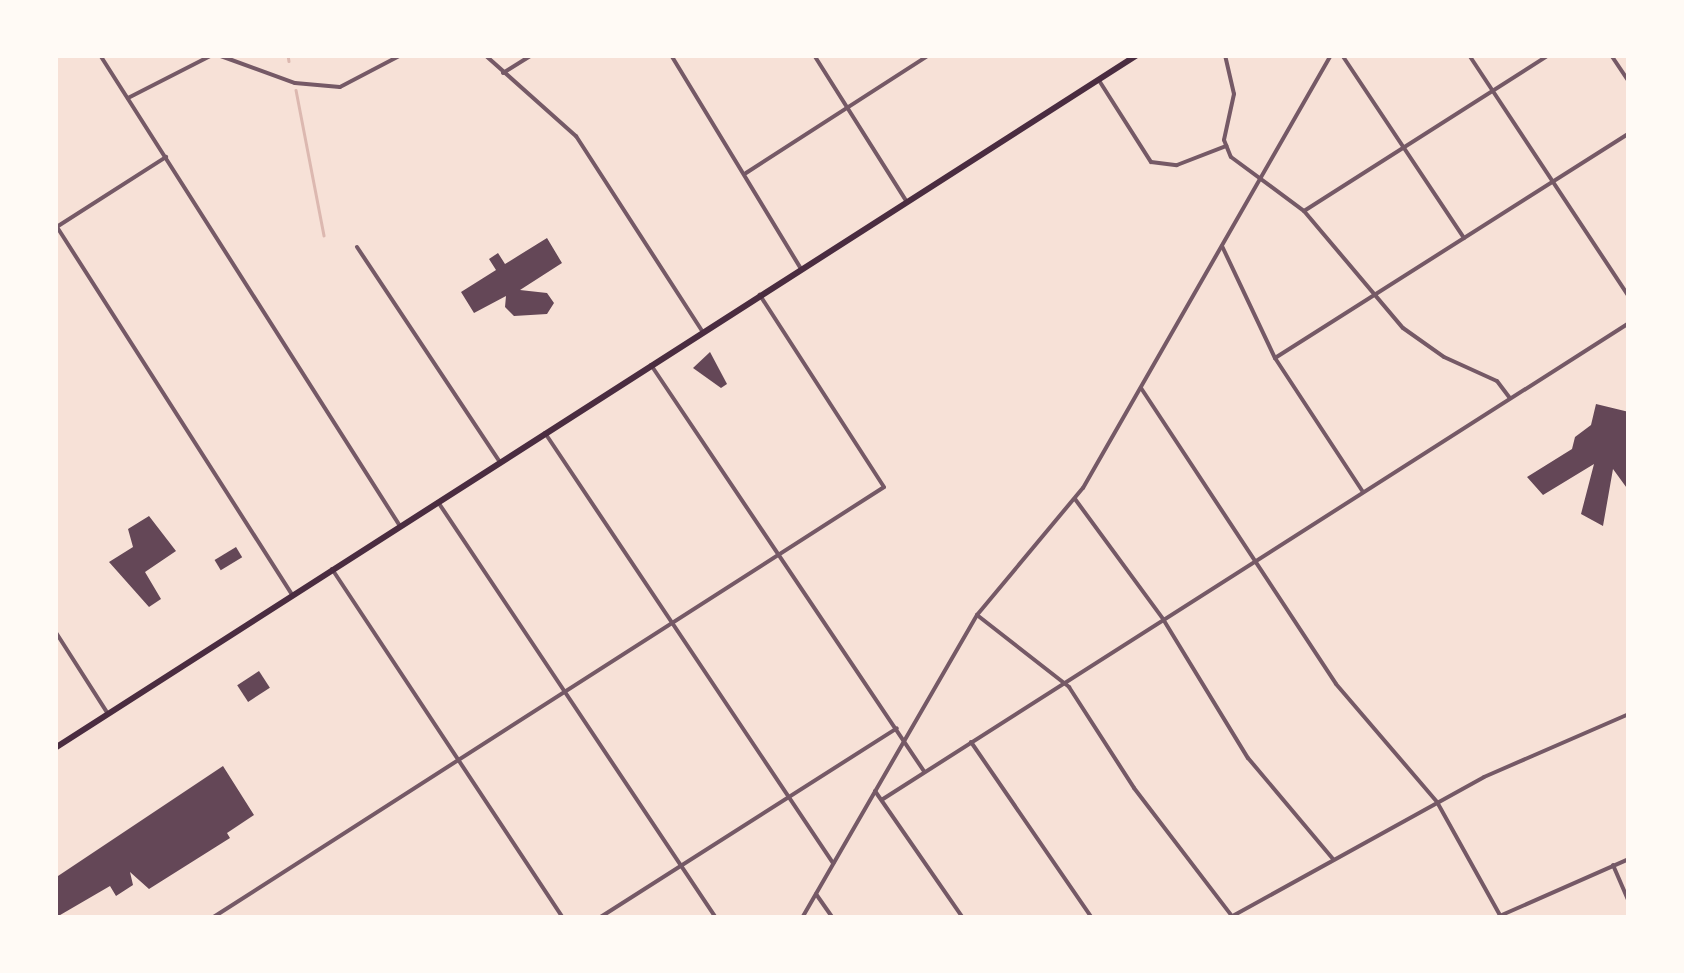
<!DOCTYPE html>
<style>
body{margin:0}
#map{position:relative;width:1684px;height:973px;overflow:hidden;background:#f7e1d7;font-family:"Source Serif 4",serif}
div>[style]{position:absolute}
.stream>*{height:2.5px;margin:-1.25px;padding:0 1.25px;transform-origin:1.25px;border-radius:1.25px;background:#dcb8b0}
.building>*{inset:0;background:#644757;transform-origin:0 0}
.minor>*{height:4px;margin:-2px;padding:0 2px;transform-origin:2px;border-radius:2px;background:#755966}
.trunk>*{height:6px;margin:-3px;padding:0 3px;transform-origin:3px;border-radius:3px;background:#4a2c40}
span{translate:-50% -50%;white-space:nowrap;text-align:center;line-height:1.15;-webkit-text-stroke:10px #fffaf5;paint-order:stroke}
.frame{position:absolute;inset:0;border:58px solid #fffaf5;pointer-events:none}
</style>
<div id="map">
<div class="stream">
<i style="left:288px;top:55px;width:6px;rotate:81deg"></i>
<i style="left:296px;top:90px;width:148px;rotate:79.1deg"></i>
</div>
<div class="building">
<i style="clip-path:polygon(547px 238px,562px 263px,520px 290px,547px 293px,554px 303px,547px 314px,514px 316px,505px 307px,506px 296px,474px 313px,461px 292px,496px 270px,489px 259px,498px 253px,505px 264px)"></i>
<i style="clip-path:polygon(710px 352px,727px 384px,721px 388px,693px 368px)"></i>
<i style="clip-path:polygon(1596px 404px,1629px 412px,1629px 491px,1613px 469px,1603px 526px,1581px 514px,1594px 464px,1543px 495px,1527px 477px,1572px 449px,1575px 437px,1591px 425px)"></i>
<i style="clip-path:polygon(149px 516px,176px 551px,145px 572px,161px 599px,149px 607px,109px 562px,133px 547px,128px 529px)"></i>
<i style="left:236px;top:547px;width:12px;height:25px;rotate:59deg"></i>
<i style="left:259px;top:671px;width:20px;height:26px;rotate:57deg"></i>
<i style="clip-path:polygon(223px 766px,254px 815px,227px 833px,230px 838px,149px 889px,130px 872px,133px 885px,116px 896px,110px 886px,55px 918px,55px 878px)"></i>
</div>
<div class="minor">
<i style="left:100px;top:55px;width:558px;rotate:57.51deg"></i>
<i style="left:218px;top:55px;width:82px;rotate:20deg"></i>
<i style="left:295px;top:83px;width:45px;rotate:5.1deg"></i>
<i style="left:340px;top:87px;width:69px;rotate:-27.7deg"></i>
<i style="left:485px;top:55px;width:122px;rotate:41.7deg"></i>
<i style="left:576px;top:136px;width:234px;rotate:57.1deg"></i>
<i style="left:671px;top:55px;width:250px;rotate:58.7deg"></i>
<i style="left:814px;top:55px;width:174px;rotate:57.7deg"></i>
<i style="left:1225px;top:55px;width:40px;rotate:77deg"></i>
<i style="left:1234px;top:94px;width:47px;rotate:102.3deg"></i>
<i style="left:1224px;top:140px;width:18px;rotate:68deg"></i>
<i style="left:1231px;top:157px;width:91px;rotate:36.5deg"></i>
<i style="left:1304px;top:211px;width:153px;rotate:49.8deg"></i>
<i style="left:1403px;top:328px;width:50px;rotate:35.3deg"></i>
<i style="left:1444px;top:357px;width:58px;rotate:24.4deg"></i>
<i style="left:1497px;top:381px;width:21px;rotate:53deg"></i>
<i style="left:1342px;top:55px;width:220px;rotate:56.3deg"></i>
<i style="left:1469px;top:55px;width:290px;rotate:56.5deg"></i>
<i style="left:1611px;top:55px;width:32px;rotate:56deg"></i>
<i style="left:503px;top:73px;width:34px;rotate:-32deg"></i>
<i style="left:1100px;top:82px;width:95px;rotate:57.5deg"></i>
<i style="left:1151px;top:162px;width:26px;rotate:7deg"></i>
<i style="left:1177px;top:165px;width:53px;rotate:-21.2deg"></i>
<i style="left:128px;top:98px;width:94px;rotate:-27.1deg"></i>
<i style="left:746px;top:173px;width:218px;rotate:-32.8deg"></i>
<i style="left:1304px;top:211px;width:290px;rotate:-32.5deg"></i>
<i style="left:57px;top:227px;width:436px;rotate:57.4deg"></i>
<i style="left:55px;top:228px;width:132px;rotate:-32.6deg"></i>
<i style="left:1222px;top:246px;width:124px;rotate:64.7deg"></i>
<i style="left:1275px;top:358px;width:160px;rotate:56.7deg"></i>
<i style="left:357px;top:247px;width:258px;rotate:56.4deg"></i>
<i style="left:1275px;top:358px;width:419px;rotate:-32.4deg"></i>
<i style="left:651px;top:365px;width:490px;rotate:56.1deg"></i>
<i style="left:1141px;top:388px;width:354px;rotate:56.6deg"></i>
<i style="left:1336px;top:684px;width:155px;rotate:49.4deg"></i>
<i style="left:1437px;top:802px;width:129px;rotate:60.9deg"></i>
<i style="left:545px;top:433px;width:518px;rotate:56.19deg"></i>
<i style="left:1075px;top:499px;width:149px;rotate:53.7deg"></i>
<i style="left:1163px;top:619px;width:163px;rotate:58.6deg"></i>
<i style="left:1248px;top:758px;width:132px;rotate:49.9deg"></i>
<i style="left:438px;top:502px;width:500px;rotate:56.25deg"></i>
<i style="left:332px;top:569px;width:419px;rotate:56.5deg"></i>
<i style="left:977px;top:615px;width:117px;rotate:38deg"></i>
<i style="left:1069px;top:687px;width:120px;rotate:57.2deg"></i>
<i style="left:1134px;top:788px;width:161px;rotate:52.6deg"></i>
<i style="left:55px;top:631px;width:98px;rotate:57.4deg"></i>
<i style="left:971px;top:742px;width:214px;rotate:55.5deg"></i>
<i style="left:875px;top:791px;width:155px;rotate:55.3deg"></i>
<i style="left:883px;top:799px;width:885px;rotate:-32.54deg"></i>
<i style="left:1613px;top:865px;width:40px;rotate:66.6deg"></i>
<i style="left:816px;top:894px;width:29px;rotate:55deg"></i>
<i style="left:212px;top:918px;width:798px;rotate:-32.67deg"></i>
<i style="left:884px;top:487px;width:229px;rotate:-122.9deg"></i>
<i style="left:599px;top:918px;width:353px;rotate:-32.5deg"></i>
<i style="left:802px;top:918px;width:350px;rotate:-60deg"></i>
<i style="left:977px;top:615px;width:165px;rotate:-50.2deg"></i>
<i style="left:1083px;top:488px;width:499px;rotate:-60.2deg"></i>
<i style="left:1229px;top:918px;width:291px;rotate:-28.9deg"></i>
<i style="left:1484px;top:777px;width:158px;rotate:-23.5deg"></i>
<i style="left:1495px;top:918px;width:146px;rotate:-23.8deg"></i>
</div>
<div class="trunk">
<i style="left:55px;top:748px;width:1285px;rotate:-32.64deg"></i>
</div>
<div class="frame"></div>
</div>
